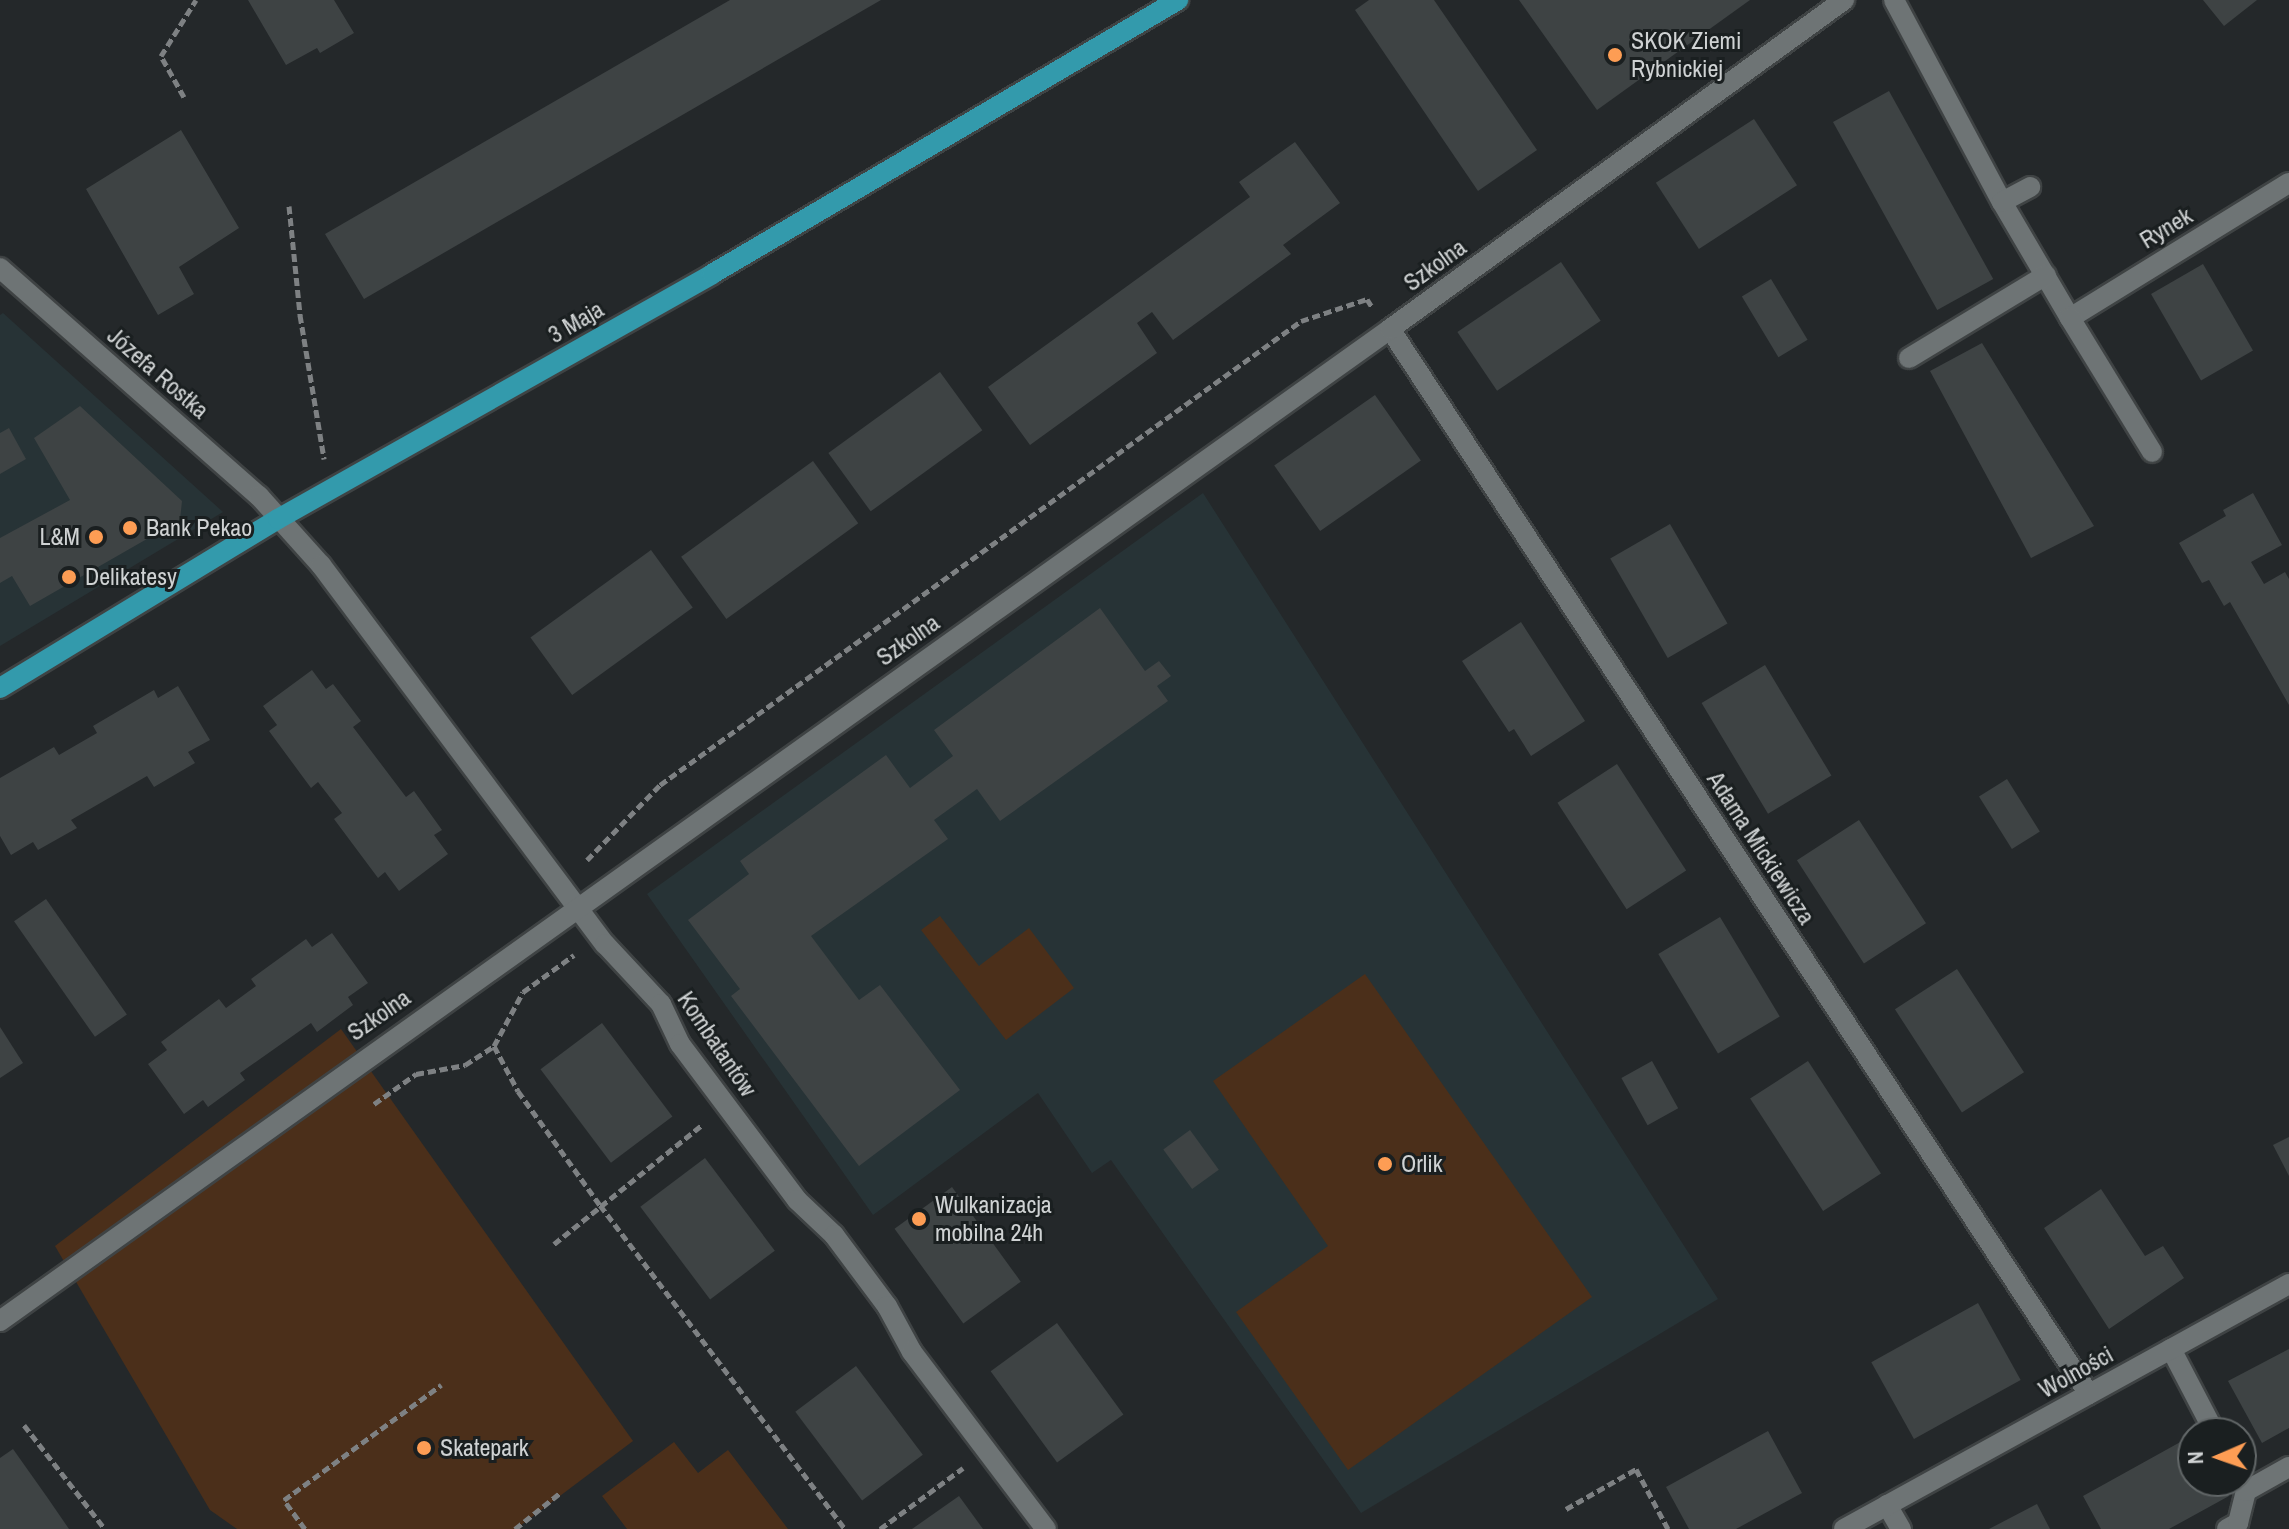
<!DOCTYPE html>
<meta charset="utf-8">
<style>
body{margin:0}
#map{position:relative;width:2289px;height:1529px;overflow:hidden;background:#24282a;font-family:"Archivo Narrow",sans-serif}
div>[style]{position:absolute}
.built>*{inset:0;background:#273336}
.green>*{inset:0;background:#4b2f1a}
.building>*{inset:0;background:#3e4344;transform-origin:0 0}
.path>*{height:5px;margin-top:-2.5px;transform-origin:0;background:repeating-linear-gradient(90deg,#7e8183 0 8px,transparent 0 12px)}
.roads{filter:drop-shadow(2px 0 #3f4344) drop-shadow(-2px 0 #3f4344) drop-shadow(0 2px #3f4344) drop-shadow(0 -2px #3f4344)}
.minor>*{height:20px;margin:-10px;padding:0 10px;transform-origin:10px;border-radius:10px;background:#6e7475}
.major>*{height:20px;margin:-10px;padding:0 10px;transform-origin:10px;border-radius:10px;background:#339aac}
.dots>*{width:22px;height:22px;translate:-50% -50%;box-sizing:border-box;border:4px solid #1a1f20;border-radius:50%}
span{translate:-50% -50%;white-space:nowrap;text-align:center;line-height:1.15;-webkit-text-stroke:6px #1a1f20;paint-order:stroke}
.poi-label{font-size:24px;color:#cfd2d3}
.left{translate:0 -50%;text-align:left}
.right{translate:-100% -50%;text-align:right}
.street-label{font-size:24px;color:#cfd2d3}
.north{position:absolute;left:2177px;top:1417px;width:80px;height:80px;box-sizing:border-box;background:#1a1f20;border:2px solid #626768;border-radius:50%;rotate:268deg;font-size:22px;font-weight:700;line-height:32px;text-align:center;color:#cfd2d3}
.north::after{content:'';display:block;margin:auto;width:28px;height:36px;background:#fd9d54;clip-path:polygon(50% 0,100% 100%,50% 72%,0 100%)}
</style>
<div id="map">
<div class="built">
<i style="clip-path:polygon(3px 313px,223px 512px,0 646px,0 315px)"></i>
<i style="clip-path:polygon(1203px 493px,1718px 1299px,1361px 1513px,1111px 1160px,1092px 1173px,1038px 1093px,873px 1215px,647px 894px)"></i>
</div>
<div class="green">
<i style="clip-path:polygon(940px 916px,979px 966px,1029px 928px,1074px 988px,1006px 1040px,921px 930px)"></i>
<i style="clip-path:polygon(1365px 974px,1592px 1297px,1348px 1470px,1236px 1312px,1328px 1246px,1213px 1081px)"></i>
<i style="clip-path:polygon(341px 1029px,633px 1441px,516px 1529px,237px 1529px,210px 1510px,55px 1246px)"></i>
<i style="clip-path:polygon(674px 1442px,698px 1473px,728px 1450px,788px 1529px,627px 1529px,602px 1496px)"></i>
</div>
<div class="building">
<i style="clip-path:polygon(248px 0,334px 0,354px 33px,320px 53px,317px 48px,286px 65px)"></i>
<i style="clip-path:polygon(730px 0,881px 0,364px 299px,325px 234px)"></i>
<i style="clip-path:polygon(1369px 0,1434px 0,1537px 150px,1478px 191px,1355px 10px)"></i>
<i style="clip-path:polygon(1519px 0,1750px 0,1597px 110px)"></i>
<i style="clip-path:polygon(2203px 0,2257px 0,2224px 26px)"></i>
<i style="left:1889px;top:91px;width:215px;height:64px;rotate:61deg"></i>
<i style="left:1754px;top:119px;width:79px;height:117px;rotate:57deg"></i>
<i style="clip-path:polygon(181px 130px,239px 228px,179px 267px,194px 294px,158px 315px,86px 189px)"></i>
<i style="clip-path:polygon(1295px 142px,1340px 203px,1283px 245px,1291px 254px,1173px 340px,1152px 312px,1137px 323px,1157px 353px,1030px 445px,988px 387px,1250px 197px,1239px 182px)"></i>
<i style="left:1561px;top:262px;width:71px;height:125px;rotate:56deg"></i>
<i style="left:2203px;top:264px;width:100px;height:60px;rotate:60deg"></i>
<i style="left:1771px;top:279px;width:71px;height:34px;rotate:59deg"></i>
<i style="clip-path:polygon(1982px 343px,2094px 526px,2031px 558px,1930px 371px)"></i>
<i style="left:940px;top:372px;width:72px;height:138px;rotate:54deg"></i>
<i style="left:1375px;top:395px;width:80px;height:123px;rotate:55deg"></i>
<i style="clip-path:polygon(80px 406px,182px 501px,180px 520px,30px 606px,12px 576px,0 583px,0 538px,70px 500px,34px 438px)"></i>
<i style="clip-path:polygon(9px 428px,26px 459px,0 474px,0 433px)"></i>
<i style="left:813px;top:461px;width:77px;height:163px;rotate:54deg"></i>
<i style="clip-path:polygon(2253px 493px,2282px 545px,2251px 562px,2264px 584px,2285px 572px,2289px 579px,2289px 705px,2230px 602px,2224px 606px,2209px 580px,2202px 583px,2179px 543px,2226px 516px,2223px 510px)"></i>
<i style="left:1670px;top:524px;width:115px;height:69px;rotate:60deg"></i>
<i style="left:651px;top:550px;width:71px;height:149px;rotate:54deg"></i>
<i style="clip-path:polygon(1100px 608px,1145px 671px,1159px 661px,1171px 676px,1157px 686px,1168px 701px,1000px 821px,977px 789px,934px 820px,948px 839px,811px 936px,859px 1000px,880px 985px,960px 1090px,859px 1166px,731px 996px,740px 989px,688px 920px,749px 874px,740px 861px,886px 755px,910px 788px,953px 756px,934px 730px)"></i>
<i style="clip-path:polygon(1521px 622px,1585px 721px,1531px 756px,1514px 729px,1509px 732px,1462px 661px)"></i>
<i style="left:1765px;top:665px;width:129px;height:74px;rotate:59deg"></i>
<i style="clip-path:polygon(312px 670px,326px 689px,333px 684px,361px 721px,353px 727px,406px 797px,414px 791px,442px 830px,434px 835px,448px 854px,399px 891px,385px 872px,378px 878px,334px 819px,342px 813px,318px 782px,311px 788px,269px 731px,277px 725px,263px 706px)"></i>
<i style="clip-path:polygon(178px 686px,210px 740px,188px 752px,195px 763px,154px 787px,147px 776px,71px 820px,77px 828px,38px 850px,33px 842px,11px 855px,0 836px,0 778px,54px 747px,59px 755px,97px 733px,93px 726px,154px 690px,158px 698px)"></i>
<i style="left:1617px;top:764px;width:127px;height:71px;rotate:57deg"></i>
<i style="left:2007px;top:779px;width:62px;height:33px;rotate:58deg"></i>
<i style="left:1859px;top:820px;width:123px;height:74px;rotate:57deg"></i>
<i style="left:46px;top:899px;width:141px;height:39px;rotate:55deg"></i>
<i style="left:1720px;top:917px;width:116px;height:72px;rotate:59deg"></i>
<i style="clip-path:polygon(332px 933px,368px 983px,348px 997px,353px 1005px,317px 1032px,311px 1023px,240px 1073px,245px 1080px,208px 1107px,203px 1100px,184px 1114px,148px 1064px,167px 1050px,161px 1042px,219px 999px,226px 1008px,256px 986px,251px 979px,306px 939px,312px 947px)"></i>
<i style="left:1957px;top:969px;width:123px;height:74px;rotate:57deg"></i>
<i style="left:602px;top:1023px;width:117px;height:77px;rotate:53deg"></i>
<i style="clip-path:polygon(0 1027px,23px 1063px,0 1078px)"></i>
<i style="left:1652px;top:1061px;width:54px;height:35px;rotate:61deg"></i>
<i style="left:1808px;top:1061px;width:134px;height:69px;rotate:57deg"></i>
<i style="left:1190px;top:1130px;width:49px;height:33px;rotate:54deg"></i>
<i style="clip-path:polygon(2289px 1137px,2289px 1176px,2273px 1145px)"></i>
<i style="left:705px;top:1158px;width:116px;height:81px;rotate:53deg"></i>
<i style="left:952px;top:1187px;width:117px;height:71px;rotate:54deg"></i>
<i style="clip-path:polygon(2101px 1189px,2145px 1256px,2163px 1246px,2184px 1278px,2109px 1329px,2044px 1228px)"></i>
<i style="left:1978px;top:1303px;width:88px;height:122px;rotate:61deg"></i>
<i style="left:1057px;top:1323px;width:113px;height:82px;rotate:54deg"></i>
<i style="clip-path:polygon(2289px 1349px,2289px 1428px,2262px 1443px,2228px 1381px)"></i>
<i style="left:856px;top:1366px;width:111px;height:76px;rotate:53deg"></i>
<i style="clip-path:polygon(1768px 1431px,1802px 1493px,1736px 1529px,1689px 1529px,1666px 1487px)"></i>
<i style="clip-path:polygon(2193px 1435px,2193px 1481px,2221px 1481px,2229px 1496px,2169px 1529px,2101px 1529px,2083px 1496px)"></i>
<i style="clip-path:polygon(13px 1449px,47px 1497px,69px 1529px,0 1529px,0 1458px)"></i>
<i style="clip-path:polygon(959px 1496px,983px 1529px,912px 1529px)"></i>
<i style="clip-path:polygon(2037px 1504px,2050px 1529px,1989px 1529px)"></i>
</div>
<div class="path">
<i style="left:184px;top:97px;width:47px;rotate:-119.3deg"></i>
<i style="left:161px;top:56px;width:66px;rotate:-58deg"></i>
<i style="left:289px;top:206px;width:110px;rotate:84.2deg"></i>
<i style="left:300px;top:315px;width:146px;rotate:80.5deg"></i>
<i style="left:587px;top:860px;width:105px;rotate:-45.8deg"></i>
<i style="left:660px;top:785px;width:791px;rotate:-35.9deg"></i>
<i style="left:1301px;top:321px;width:70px;rotate:-18.4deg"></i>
<i style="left:1367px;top:299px;width:9px;rotate:58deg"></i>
<i style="left:494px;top:1046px;width:51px;rotate:61.9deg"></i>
<i style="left:518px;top:1091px;width:140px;rotate:54.3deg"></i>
<i style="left:600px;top:1205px;width:406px;rotate:52.9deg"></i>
<i style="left:374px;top:1104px;width:52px;rotate:-35.5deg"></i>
<i style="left:416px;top:1074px;width:50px;rotate:-10.4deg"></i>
<i style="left:465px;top:1065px;width:35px;rotate:-33deg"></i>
<i style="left:494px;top:1046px;width:61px;rotate:-61.8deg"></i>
<i style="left:523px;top:992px;width:63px;rotate:-36deg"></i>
<i style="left:554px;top:1244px;width:191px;rotate:-38.8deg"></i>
<i style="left:24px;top:1425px;width:132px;rotate:52.1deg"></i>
<i style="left:1566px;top:1509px;width:81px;rotate:-29.7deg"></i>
<i style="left:1636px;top:1469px;width:68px;rotate:61.9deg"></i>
<i style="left:305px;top:1529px;width:36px;rotate:-126deg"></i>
<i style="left:284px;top:1500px;width:195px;rotate:-36.2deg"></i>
<i style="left:515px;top:1529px;width:58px;rotate:-38.7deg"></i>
<i style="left:880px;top:1529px;width:103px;rotate:-36.3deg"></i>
</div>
<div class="roads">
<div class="minor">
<i style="left:1894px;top:0;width:229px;rotate:61.9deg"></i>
<i style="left:2002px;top:202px;width:134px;rotate:59.6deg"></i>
<i style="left:2070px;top:318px;width:257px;rotate:-31.7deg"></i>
<i style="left:2002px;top:202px;width:32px;rotate:-28deg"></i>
<i style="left:0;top:268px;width:345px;rotate:41.4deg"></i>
<i style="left:259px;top:496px;width:93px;rotate:48.1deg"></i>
<i style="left:321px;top:565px;width:474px;rotate:53.2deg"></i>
<i style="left:605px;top:944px;width:82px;rotate:47deg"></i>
<i style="left:661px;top:1004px;width:44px;rotate:64.6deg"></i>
<i style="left:680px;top:1044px;width:195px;rotate:53.1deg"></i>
<i style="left:797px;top:1200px;width:51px;rotate:43.4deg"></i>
<i style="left:834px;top:1235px;width:89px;rotate:53.3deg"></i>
<i style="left:887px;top:1306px;width:52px;rotate:61.5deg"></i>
<i style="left:912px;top:1352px;width:222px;rotate:52.9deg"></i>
<i style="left:2070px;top:318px;width:157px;rotate:58.5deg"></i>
<i style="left:1390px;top:329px;width:1274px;rotate:56.72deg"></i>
<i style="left:1909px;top:358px;width:160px;rotate:-31.2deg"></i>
<i style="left:0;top:1321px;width:1708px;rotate:-35.51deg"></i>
<i style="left:1390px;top:329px;width:561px;rotate:-35.93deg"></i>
<i style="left:2171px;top:1349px;width:95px;rotate:62.4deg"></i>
<i style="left:1887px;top:1505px;width:28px;rotate:60deg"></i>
<i style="left:1844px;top:1529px;width:508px;rotate:-28.84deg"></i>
<i style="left:2227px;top:1529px;width:13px;rotate:-29deg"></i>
<i style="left:2238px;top:1523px;width:33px;rotate:-76deg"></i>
<i style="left:2246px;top:1491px;width:49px;rotate:-29.2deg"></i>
</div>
<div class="major">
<i style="left:0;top:688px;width:325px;rotate:-31.3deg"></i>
<i style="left:278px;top:519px;width:498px;rotate:-29.4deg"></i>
<i style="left:712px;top:274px;width:541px;rotate:-30.45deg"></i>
</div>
</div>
<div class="dots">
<i style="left:1615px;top:55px;background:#fd9d54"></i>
<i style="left:130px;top:528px;background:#fd9d54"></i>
<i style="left:96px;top:537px;background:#fd9d54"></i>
<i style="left:69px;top:577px;background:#fd9d54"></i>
<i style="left:1385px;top:1164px;background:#fd9d54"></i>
<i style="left:919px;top:1219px;background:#fd9d54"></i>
<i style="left:424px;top:1448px;background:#fd9d54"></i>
</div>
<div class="poi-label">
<span class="left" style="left:1631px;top:55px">SKOK Ziemi<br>Rybnickiej</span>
<span class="left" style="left:146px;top:528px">Bank Pekao</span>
<span class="right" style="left:80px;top:537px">L&amp;M</span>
<span class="left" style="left:85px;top:577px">Delikatesy</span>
<span class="left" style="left:1401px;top:1164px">Orlik</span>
<span class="left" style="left:935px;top:1219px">Wulkanizacja<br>mobilna 24h</span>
<span class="left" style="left:440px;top:1448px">Skatepark</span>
</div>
<div class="street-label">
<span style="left:2166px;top:228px;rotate:-31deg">Rynek</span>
<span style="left:1435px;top:265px;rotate:-36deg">Szkolna</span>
<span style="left:576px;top:322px;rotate:-30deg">3 Maja</span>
<span style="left:158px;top:373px;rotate:41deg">Józefa Rostka</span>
<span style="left:908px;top:640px;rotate:-35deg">Szkolna</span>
<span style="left:1761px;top:848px;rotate:57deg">Adama Mickiewicza</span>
<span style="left:379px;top:1015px;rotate:-35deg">Szkolna</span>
<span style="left:717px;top:1044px;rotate:56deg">Kombatantów</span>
<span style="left:2076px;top:1372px;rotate:-29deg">Wolności</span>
</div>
<div class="north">N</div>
</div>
